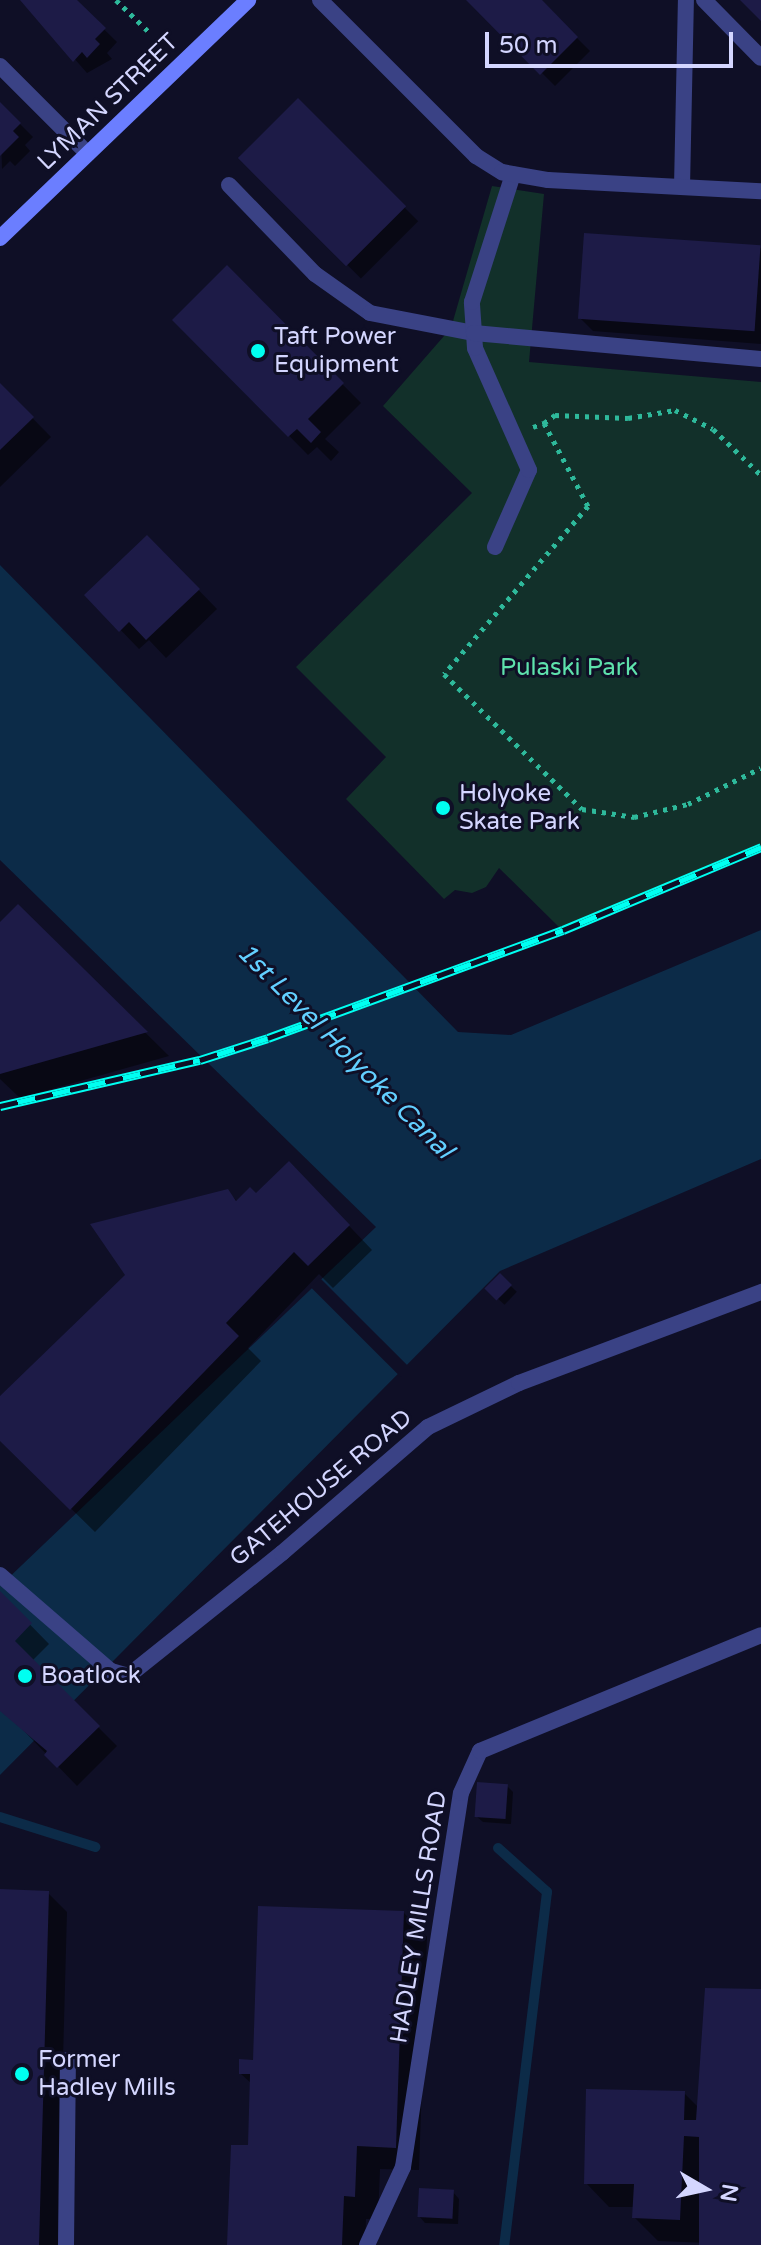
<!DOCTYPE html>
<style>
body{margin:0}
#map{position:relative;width:761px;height:2245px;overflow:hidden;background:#0f0f26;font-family:"Varela Round",sans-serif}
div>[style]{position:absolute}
.green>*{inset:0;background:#12302a}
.water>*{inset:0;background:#0c2b48}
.pier>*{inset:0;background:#0f0f26;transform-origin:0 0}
.shadow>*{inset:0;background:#0007;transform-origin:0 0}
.stream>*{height:10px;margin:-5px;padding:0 5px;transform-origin:5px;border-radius:5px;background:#0c2b48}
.building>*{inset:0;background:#1d1b47;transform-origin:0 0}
.path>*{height:5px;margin-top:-2.5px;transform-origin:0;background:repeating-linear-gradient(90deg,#2eb99b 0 4px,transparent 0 10px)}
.lane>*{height:16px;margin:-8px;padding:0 8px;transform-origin:8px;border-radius:8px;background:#3a4285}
.street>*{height:16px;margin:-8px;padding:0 8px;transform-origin:8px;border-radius:8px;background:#3a4285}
.secondary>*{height:16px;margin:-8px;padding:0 8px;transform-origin:8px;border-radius:8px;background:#6b7eff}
.rail>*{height:9px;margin-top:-4.5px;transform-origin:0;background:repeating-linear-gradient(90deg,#0f0f26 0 18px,#00fff1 0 36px);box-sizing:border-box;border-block:2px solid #00fff1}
.dots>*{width:22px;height:22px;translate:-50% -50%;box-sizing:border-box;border:4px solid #0f0f26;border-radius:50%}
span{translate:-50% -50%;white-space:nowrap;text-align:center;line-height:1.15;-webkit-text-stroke:6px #0f0f26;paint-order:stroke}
.street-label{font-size:24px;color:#d4d6ff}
.poi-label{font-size:24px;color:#d4d6ff}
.left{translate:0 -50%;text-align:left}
.park-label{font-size:24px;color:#5ee1ac}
.water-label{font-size:26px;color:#62cfff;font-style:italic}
.north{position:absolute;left:665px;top:2149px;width:80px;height:80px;-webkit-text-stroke:6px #0f0f26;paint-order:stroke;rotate:99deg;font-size:22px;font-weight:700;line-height:32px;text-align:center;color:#d4d6ff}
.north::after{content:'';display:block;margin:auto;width:28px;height:36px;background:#d4d6ff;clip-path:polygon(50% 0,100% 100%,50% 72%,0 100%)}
.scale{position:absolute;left:485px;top:32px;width:248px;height:36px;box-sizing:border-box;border:4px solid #d4d6ff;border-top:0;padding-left:10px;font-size:24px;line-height:28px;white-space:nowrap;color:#d4d6ff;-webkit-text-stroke:6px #0f0f26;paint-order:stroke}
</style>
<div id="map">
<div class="green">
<i style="clip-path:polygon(492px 186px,544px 194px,529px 362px,761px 382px,761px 847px,561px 929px,499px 868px,486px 887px,472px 893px,455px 890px,444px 899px,346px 799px,386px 757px,296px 667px,472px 493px,383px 406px,451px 328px)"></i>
</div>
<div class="water">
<i style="clip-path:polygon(0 565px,458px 1032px,511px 1035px,761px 930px,761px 1159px,500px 1271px,0 1775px,0 1586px,376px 1227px,0 860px)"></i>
</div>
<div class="pier">
<i style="left:320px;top:1278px;width:127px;height:13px;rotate:45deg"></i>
</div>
<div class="shadow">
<i style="clip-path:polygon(23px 0,74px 0,117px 42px,107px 53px,112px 59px,87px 73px)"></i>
<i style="clip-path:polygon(469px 0,539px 0,590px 51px,555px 86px)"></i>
<i style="left:298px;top:101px;width:170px;height:81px;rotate:45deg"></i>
<i style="clip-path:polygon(0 104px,33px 137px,25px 145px,30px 151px,15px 166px,10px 161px,2px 169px)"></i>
<i style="clip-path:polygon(761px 248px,761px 344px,593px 331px,580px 318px)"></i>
<i style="clip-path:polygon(227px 268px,361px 403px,325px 439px,339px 452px,331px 461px,317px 447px,308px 455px,175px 320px)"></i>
<i style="clip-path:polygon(0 385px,51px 437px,0 487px)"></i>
<i style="clip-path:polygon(147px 537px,217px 609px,166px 658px,149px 640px,139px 649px,87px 595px)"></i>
<i style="clip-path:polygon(18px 907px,169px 1056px,20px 1098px,0 1079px,0 925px)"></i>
<i style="clip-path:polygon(313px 1188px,372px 1250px,333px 1288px,319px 1274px,248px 1348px,261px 1361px,95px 1532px,0 1439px,0 1399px,227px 1191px,238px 1202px)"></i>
<i style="left:500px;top:1276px;width:23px;height:18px;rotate:43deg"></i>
<i style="clip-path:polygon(0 1594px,49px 1644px,32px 1661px,117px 1746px,77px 1786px,0 1706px)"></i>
<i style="clip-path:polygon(507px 1786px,513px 1792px,511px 1824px,483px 1822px,476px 1816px)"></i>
<i style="clip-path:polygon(0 1891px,48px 1893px,67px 1912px,58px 2245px,0 2245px)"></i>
<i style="clip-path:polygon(404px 1913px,427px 1937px,419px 2170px,380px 2169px,378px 2219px,366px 2219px,365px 2245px,229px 2245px,250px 2147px,252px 2084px,241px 2074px)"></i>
<i style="clip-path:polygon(761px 1991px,761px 2245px,658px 2241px,634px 2217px,635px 2207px,609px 2207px,586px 2183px,684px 2093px,699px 2108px)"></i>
<i style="clip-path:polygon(453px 2192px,459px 2199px,458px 2224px,425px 2223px,419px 2216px)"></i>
</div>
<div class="stream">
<i style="left:0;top:1817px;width:100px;rotate:17.5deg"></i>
<i style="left:498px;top:1848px;width:66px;rotate:41.9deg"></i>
<i style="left:547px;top:1892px;width:356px;rotate:96.9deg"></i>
</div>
<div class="building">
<i style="clip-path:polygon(20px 0,77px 0,106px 28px,95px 39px,100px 44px,87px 58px,82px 52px,73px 62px)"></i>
<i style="clip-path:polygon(466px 0,542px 0,578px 37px,540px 75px)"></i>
<i style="clip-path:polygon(740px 0,761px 0,761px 21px)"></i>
<i style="left:298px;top:98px;width:153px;height:85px;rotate:45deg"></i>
<i style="clip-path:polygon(0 102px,21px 123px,13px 131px,19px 137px,0 156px)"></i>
<i style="left:584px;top:233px;width:177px;height:86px;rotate:4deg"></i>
<i style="clip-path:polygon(227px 265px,344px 383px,308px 419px,321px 432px,311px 443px,297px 429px,288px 437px,172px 320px)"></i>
<i style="clip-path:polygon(0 383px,34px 417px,0 450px)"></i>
<i style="clip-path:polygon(147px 535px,200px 589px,146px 640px,129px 622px,119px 632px,84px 595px)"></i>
<i style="clip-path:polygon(18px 904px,148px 1032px,0 1074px,0 922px)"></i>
<i style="clip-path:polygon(289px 1161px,350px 1225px,308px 1266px,294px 1252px,226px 1323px,239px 1336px,70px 1510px,0 1441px,0 1396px,125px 1275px,90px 1224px,228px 1189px,236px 1201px,250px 1187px,256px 1193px)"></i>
<i style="left:500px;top:1273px;width:17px;height:22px;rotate:45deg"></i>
<i style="clip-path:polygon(0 1591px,32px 1623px,15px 1641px,100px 1726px,57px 1768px,44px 1755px,47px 1751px,0 1711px)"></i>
<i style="left:477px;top:1782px;width:31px;height:35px;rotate:4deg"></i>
<i style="clip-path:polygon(0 1889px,49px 1891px,39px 2245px,0 2245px)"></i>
<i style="clip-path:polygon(258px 1906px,404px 1911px,396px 2148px,357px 2146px,355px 2197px,344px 2196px,342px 2245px,227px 2245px,231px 2145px,248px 2145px,250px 2074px,239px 2074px,239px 2059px,253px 2060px)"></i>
<i style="clip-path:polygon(705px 1988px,761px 1989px,761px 2245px,699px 2245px,699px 2137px,684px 2136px,680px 2220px,632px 2218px,634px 2184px,584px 2184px,586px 2089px,685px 2091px,684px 2120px,696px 2120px)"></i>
<i style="left:419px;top:2188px;width:35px;height:29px;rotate:3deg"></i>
</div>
<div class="path">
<i style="left:116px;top:0;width:46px;rotate:44.1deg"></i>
<i style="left:544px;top:423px;width:14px;rotate:-36deg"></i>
<i style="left:555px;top:415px;width:73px;rotate:2.4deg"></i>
<i style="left:628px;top:418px;width:48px;rotate:-9.7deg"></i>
<i style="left:675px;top:410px;width:42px;rotate:26.6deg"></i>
<i style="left:713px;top:429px;width:66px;rotate:43.8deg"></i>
<i style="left:533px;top:427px;width:12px;rotate:-20deg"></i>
<i style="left:544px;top:423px;width:94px;rotate:62.1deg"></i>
<i style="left:588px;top:506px;width:221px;rotate:130.6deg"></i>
<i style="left:444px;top:674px;width:193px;rotate:44.4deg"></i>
<i style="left:582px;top:809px;width:53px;rotate:8.7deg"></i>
<i style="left:634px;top:817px;width:56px;rotate:-13.5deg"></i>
<i style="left:688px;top:804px;width:81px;rotate:-26.3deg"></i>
</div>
<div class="lane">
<i style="left:704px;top:0;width:81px;rotate:45.5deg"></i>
<i style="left:0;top:66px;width:124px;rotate:45deg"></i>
<i style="left:229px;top:185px;width:124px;rotate:46deg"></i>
<i style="left:315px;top:274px;width:67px;rotate:35.3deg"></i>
<i style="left:370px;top:313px;width:106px;rotate:10.9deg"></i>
<i style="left:474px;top:333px;width:31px;rotate:-94deg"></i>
<i style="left:472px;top:302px;width:134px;rotate:-72.2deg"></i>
<i style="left:682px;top:187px;width:187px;rotate:-88.8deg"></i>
<i style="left:495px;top:547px;width:84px;rotate:-66.2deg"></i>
<i style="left:529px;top:470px;width:133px;rotate:-113.9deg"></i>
<i style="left:475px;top:348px;width:15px;rotate:-94deg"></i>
<i style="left:474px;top:333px;width:288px;rotate:5.2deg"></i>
<i style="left:0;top:1575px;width:147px;rotate:40.9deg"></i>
<i style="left:111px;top:1671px;width:18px;rotate:16deg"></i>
<i style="left:128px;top:1676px;width:197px;rotate:-38.6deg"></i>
<i style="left:282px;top:1553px;width:193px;rotate:-40.8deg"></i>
<i style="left:428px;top:1427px;width:101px;rotate:-25.8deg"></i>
<i style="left:519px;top:1383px;width:259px;rotate:-20.6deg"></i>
<i style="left:66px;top:2245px;width:185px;rotate:-89.4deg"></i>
<i style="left:367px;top:2245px;width:86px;rotate:-65.2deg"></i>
<i style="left:403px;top:2167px;width:378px;rotate:-81.2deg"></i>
<i style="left:461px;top:1793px;width:46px;rotate:-65.7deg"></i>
<i style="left:480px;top:1751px;width:304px;rotate:-22.4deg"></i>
</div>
<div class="street">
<i style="left:320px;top:0;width:221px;rotate:45deg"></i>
<i style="left:476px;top:156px;width:31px;rotate:32deg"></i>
<i style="left:502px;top:172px;width:47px;rotate:9.9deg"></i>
<i style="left:548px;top:180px;width:213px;rotate:3deg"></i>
</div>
<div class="secondary">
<i style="left:0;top:238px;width:344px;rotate:-43.8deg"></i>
</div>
<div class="rail">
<i style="left:0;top:1106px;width:205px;rotate:-13deg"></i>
<i style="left:200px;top:1060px;width:71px;rotate:-17.9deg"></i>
<i style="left:268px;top:1038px;width:314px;rotate:-20.1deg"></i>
<i style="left:563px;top:930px;width:215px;rotate:-22.7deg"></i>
</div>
<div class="dots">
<i style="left:258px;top:351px;background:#00fff1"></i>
<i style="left:443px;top:808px;background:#00fff1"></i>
<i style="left:25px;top:1676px;background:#00fff1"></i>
<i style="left:22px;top:2074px;background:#00fff1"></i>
</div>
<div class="street-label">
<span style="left:108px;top:102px;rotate:-44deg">LYMAN STREET</span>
<span style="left:321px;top:1488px;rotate:-40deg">GATEHOUSE ROAD</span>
<span style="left:419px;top:1917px;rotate:-81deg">HADLEY MILLS ROAD</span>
</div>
<div class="poi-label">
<span class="left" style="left:274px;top:351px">Taft Power<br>Equipment</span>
<span class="left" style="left:459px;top:808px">Holyoke<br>Skate Park</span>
<span class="left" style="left:41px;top:1676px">Boatlock</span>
<span class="left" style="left:38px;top:2074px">Former<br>Hadley Mills</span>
</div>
<div class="park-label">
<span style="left:569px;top:668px">Pulaski Park</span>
</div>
<div class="water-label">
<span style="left:345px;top:1051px;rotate:45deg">1st Level Holyoke Canal</span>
</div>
<div class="north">N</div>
<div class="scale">50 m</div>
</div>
